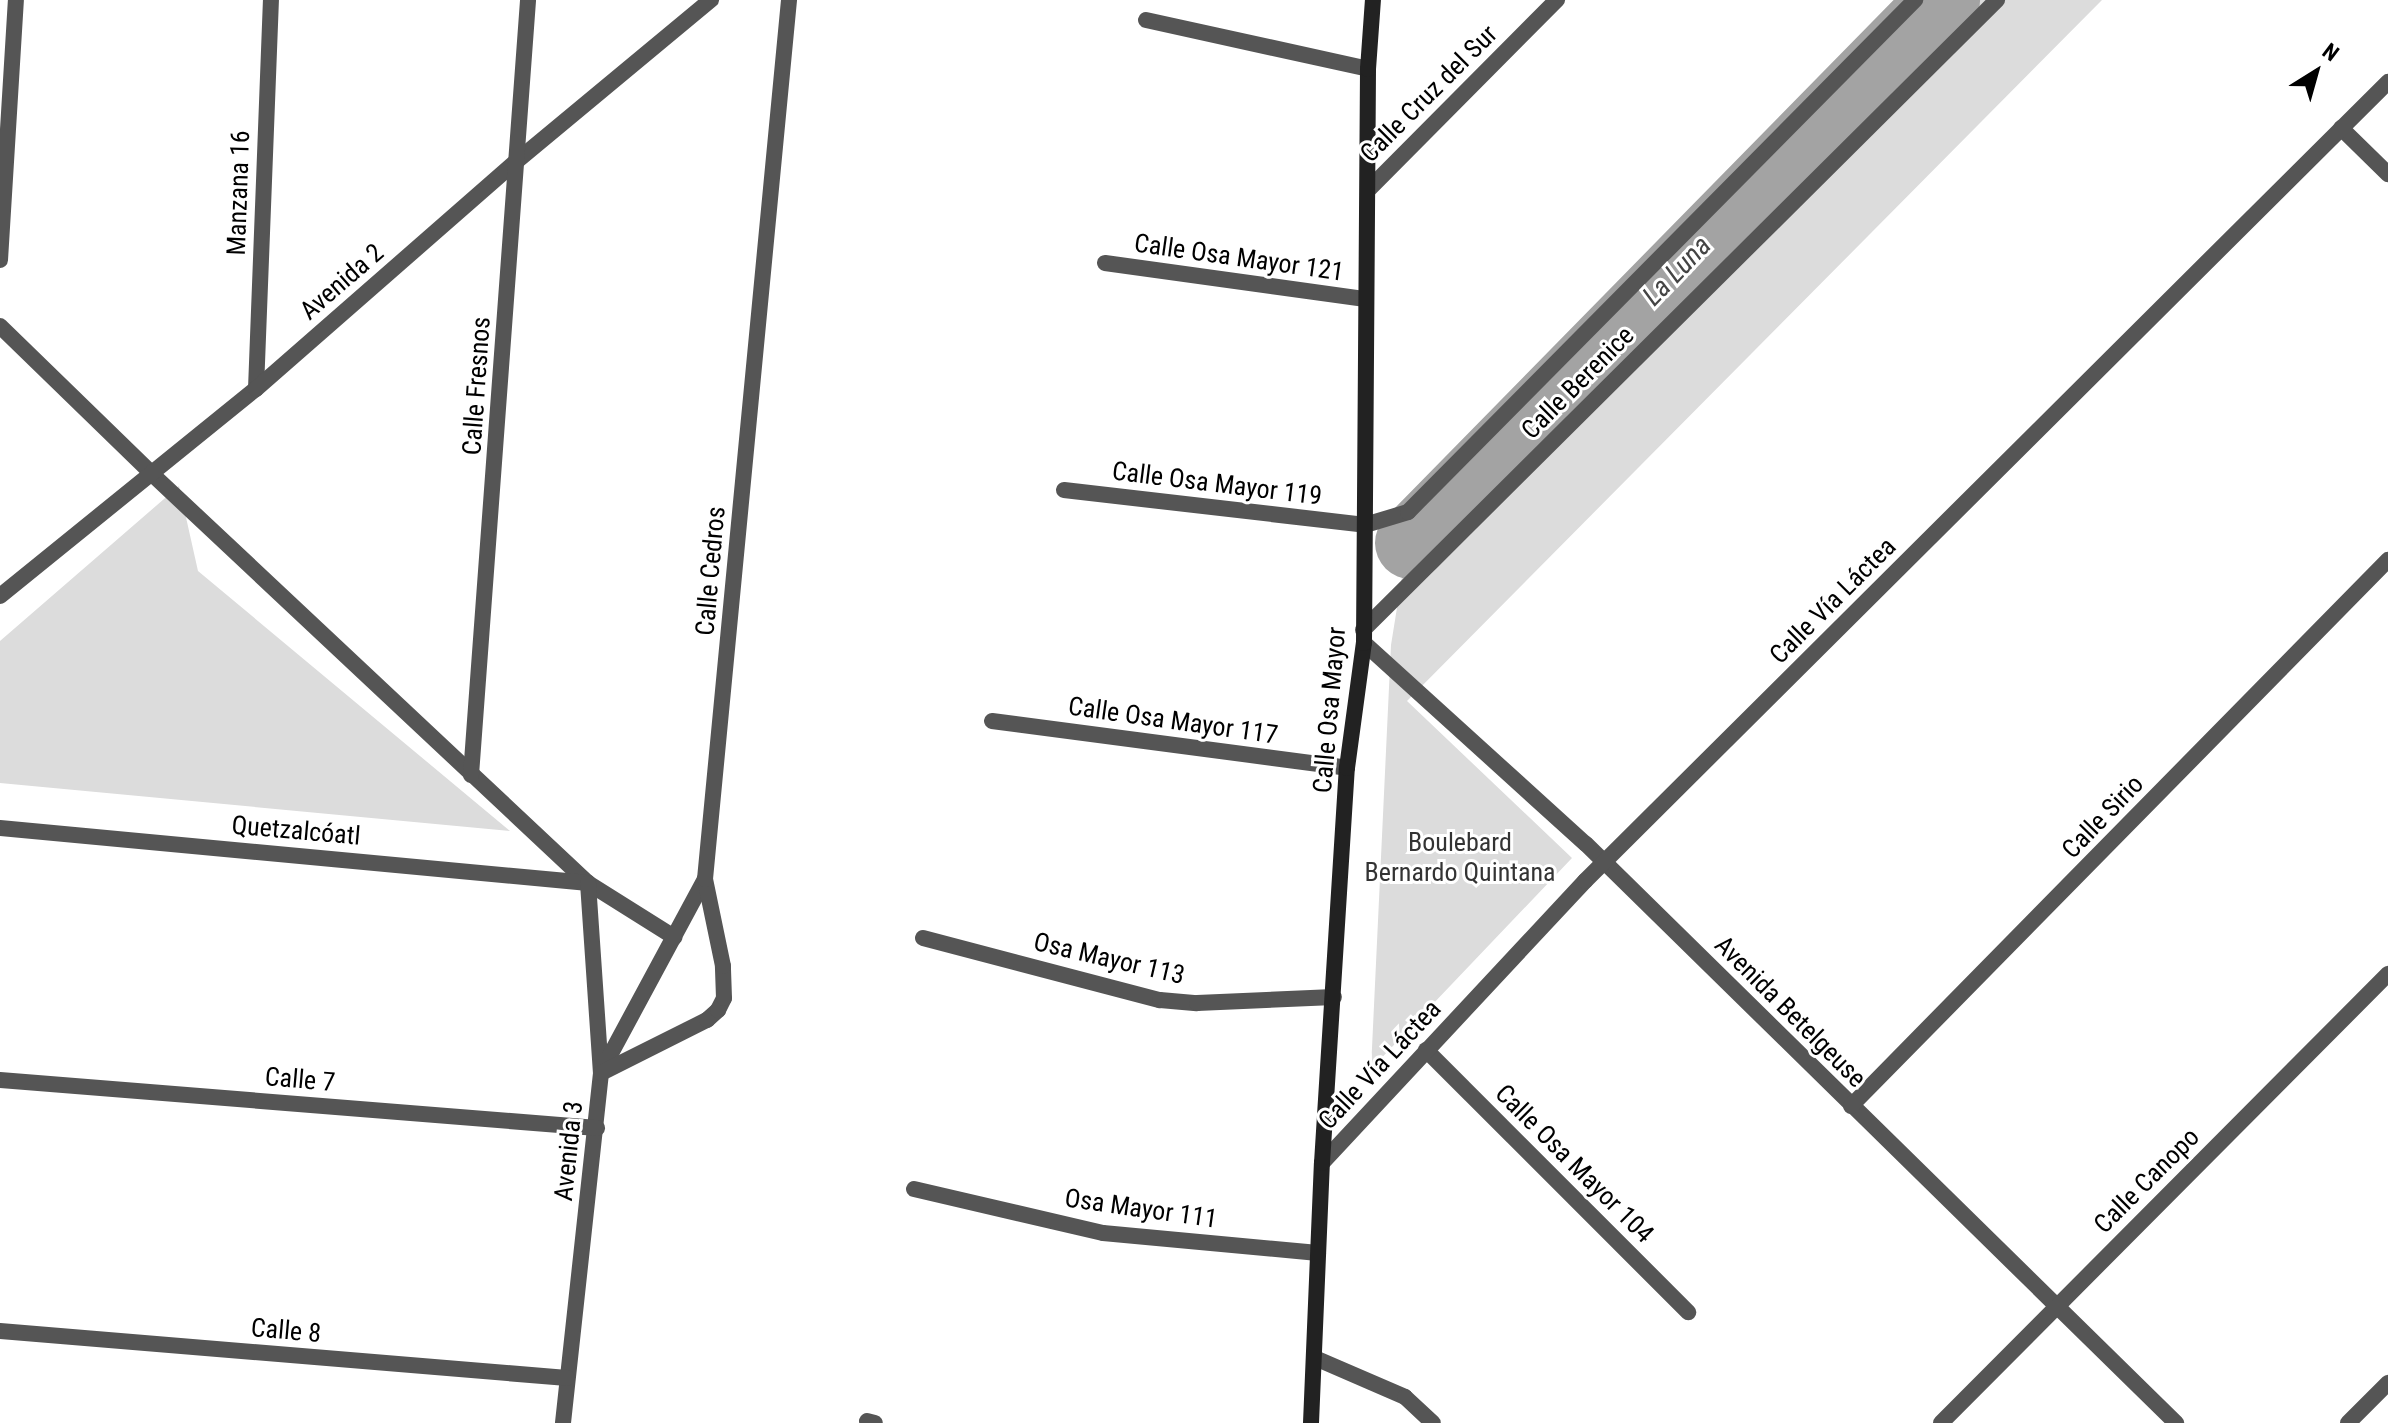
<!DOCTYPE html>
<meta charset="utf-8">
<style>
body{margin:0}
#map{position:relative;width:2388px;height:1423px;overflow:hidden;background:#fff;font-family:"Roboto Condensed",sans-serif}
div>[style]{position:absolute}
.green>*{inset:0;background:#dcdcdc}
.river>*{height:72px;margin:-36px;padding:0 36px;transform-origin:36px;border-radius:36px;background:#a3a3a3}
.street>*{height:16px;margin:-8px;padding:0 8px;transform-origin:8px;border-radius:8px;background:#555}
.secondary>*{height:16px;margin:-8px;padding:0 8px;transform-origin:8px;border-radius:8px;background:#222}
span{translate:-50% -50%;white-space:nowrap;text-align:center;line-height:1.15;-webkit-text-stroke:6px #fff;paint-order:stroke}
.street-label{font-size:26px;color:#000}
.park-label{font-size:26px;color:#333}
.water-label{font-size:28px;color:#444;font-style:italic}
.north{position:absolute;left:2276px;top:32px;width:80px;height:80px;-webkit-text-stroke:6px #fff;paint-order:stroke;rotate:37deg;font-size:22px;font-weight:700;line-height:32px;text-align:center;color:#000}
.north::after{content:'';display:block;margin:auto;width:28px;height:36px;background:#000;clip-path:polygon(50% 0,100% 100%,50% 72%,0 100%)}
</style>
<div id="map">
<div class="green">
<i style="clip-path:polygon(1914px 0,2102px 0,1407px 701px,1572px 858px,1371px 1069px,1391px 645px,1409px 533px)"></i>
<i style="clip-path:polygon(179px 486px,198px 571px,510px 831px,0 783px,0 641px)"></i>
</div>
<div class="river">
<i style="left:1411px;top:543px;width:761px;rotate:-45.53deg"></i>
</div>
<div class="street">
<i style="left:1146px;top:20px;width:227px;rotate:12.4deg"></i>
<i style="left:2341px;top:128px;width:66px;rotate:44.4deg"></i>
<i style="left:1369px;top:189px;width:267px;rotate:-45.2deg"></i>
<i style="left:0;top:260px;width:260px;rotate:-86.5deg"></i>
<i style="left:1105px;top:263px;width:263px;rotate:7.9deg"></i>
<i style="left:0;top:326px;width:212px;rotate:44.2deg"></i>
<i style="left:152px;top:474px;width:598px;rotate:43.17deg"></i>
<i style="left:588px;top:883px;width:102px;rotate:32.1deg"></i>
<i style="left:256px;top:389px;width:389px;rotate:-87.8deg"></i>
<i style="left:1064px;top:490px;width:303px;rotate:6.6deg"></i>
<i style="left:1365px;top:525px;width:45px;rotate:-16.8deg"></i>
<i style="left:1408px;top:512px;width:721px;rotate:-45.28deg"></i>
<i style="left:0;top:596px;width:329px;rotate:-39deg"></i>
<i style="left:256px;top:389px;width:348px;rotate:-41.2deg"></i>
<i style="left:518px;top:160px;width:251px;rotate:-39.7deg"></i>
<i style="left:1363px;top:630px;width:894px;rotate:-44.82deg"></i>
<i style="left:1364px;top:643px;width:299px;rotate:42.2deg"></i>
<i style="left:1586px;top:844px;width:827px;rotate:44.46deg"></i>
<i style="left:992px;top:721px;width:358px;rotate:7.5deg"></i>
<i style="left:471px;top:775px;width:777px;rotate:-85.79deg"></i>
<i style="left:0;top:828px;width:591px;rotate:5.34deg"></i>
<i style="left:588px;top:883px;width:190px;rotate:86.1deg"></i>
<i style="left:601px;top:1073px;width:352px;rotate:96.2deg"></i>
<i style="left:923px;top:938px;width:245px;rotate:14.7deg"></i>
<i style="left:1160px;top:1000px;width:37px;rotate:5deg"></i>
<i style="left:1197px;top:1003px;width:137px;rotate:-2.5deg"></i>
<i style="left:1426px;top:1050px;width:371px;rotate:45deg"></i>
<i style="left:601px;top:1072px;width:219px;rotate:-61.7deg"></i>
<i style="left:601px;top:1073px;width:119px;rotate:-26.6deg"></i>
<i style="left:707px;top:1020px;width:15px;rotate:-42deg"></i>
<i style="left:718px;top:1010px;width:13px;rotate:-63deg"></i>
<i style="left:724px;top:998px;width:32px;rotate:-92deg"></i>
<i style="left:723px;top:966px;width:89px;rotate:-101.7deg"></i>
<i style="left:705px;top:879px;width:883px;rotate:-84.54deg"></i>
<i style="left:0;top:1080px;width:599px;rotate:4.6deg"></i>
<i style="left:1851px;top:1106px;width:766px;rotate:-45.48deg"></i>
<i style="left:1322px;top:1163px;width:386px;rotate:-47deg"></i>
<i style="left:1585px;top:881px;width:1133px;rotate:-44.86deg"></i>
<i style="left:914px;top:1189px;width:194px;rotate:13.1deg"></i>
<i style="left:1103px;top:1233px;width:216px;rotate:5.3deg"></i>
<i style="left:0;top:1331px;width:569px;rotate:4.74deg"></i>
<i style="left:1315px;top:1358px;width:98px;rotate:23.4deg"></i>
<i style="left:1405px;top:1397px;width:38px;rotate:43deg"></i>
<i style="left:867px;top:1421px;width:8px;rotate:14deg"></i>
<i style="left:1941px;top:1423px;width:634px;rotate:-45.13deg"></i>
<i style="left:2348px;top:1423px;width:57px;rotate:-45deg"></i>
</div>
<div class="secondary">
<i style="left:1311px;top:1423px;width:260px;rotate:-87.6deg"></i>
<i style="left:1322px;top:1163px;width:396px;rotate:-86.4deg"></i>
<i style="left:1347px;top:768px;width:126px;rotate:-82.3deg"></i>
<i style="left:1364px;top:643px;width:574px;rotate:-89.6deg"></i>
<i style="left:1368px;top:69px;width:69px;rotate:-85.9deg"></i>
</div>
<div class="street-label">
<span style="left:1429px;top:94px;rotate:-45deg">Calle Cruz del Sur</span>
<span style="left:239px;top:193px;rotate:-88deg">Manzana 16</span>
<span style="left:1239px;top:258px;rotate:8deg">Calle Osa Mayor 121</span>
<span style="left:342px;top:282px;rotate:-41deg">Avenida 2</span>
<span style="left:1578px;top:383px;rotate:-45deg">Calle Berenice</span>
<span style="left:477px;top:386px;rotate:-86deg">Calle Fresnos</span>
<span style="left:1217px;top:484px;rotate:7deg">Calle Osa Mayor 119</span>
<span style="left:711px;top:571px;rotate:-85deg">Calle Cedros</span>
<span style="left:1833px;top:601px;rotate:-45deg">Calle Vía Láctea</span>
<span style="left:1330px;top:710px;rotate:-85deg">Calle Osa Mayor</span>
<span style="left:1173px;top:721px;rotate:8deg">Calle Osa Mayor 117</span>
<span style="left:2103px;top:817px;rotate:-46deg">Calle Sirio</span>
<span style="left:296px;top:831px;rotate:5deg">Quetzalcóatl</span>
<span style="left:1109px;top:959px;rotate:13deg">Osa Mayor 113</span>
<span style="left:1790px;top:1012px;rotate:45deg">Avenida Betelgeuse</span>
<span style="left:1380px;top:1065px;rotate:-47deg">Calle Vía Láctea</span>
<span style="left:300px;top:1080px;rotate:5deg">Calle 7</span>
<span style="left:569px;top:1151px;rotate:-84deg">Avenida 3</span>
<span style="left:1574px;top:1164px;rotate:45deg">Calle Osa Mayor 104</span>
<span style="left:2147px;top:1181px;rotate:-45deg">Calle Canopo</span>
<span style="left:1141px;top:1209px;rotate:8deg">Osa Mayor 111</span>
<span style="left:286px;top:1331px;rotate:5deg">Calle 8</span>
</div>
<div class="park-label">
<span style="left:1460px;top:858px">Boulebard<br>Bernardo Quintana</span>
</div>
<div class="water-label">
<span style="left:1677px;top:271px;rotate:-46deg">La Luna</span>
</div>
<div class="north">N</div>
</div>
